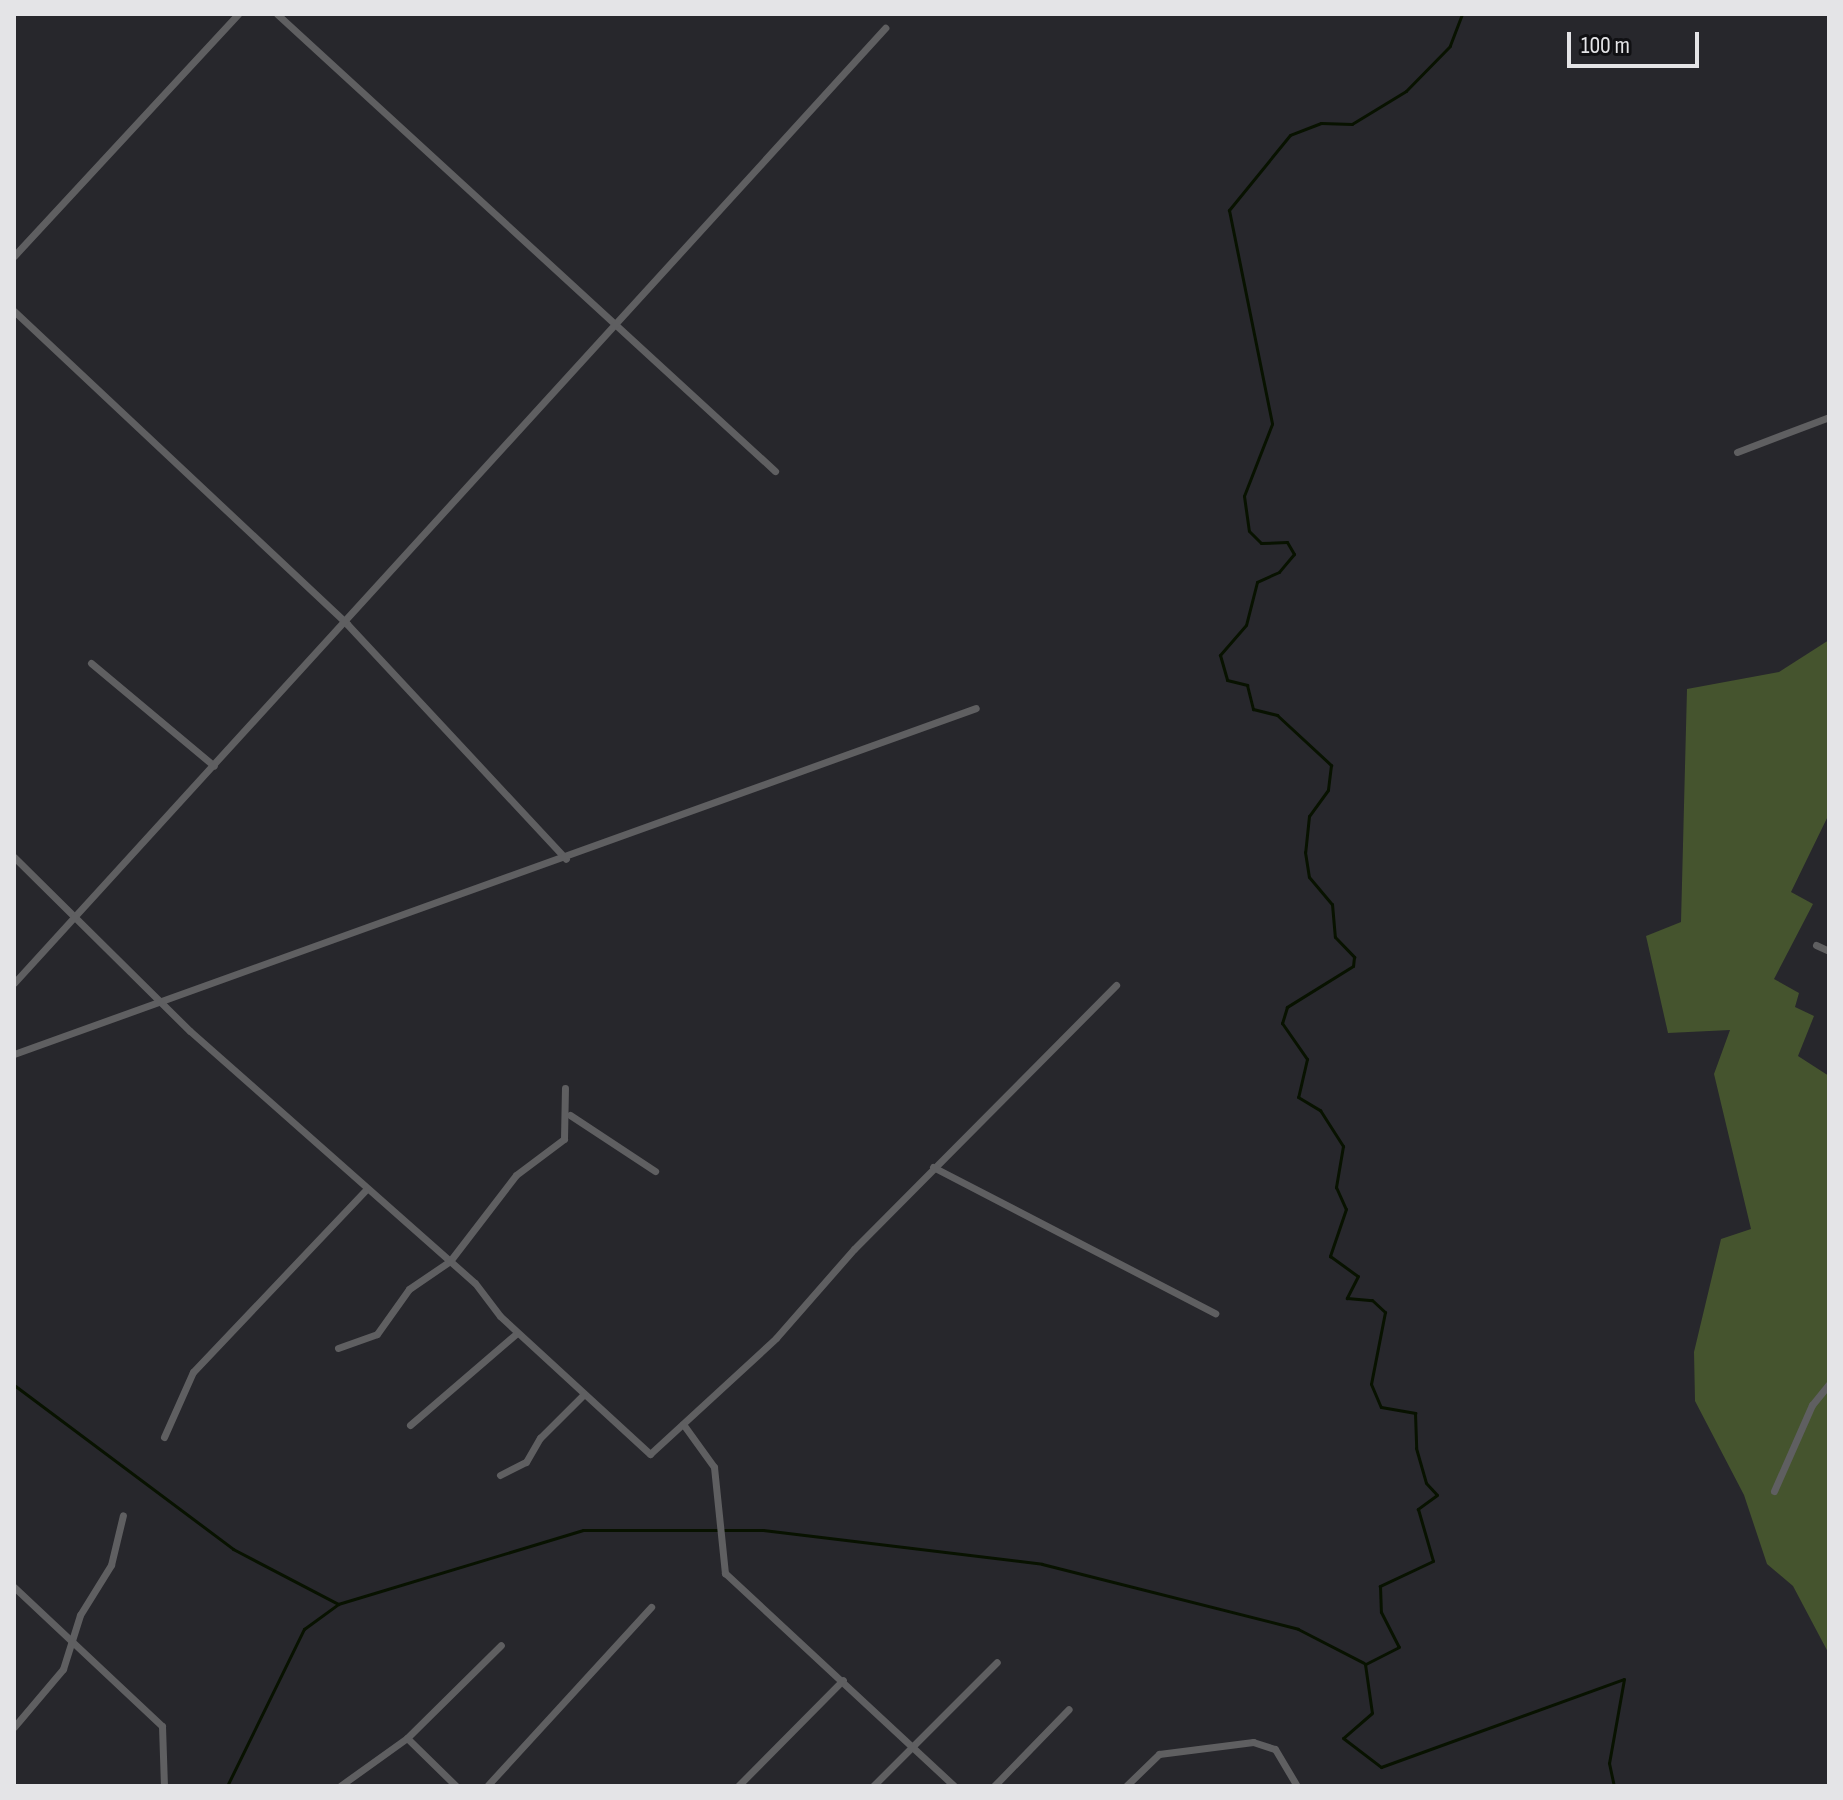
<!DOCTYPE html>
<style>
body{margin:0}
#map{position:relative;width:1843px;height:1800px;overflow:hidden;background:#27272c;font-family:"Sofia Sans Condensed",sans-serif}
div>[style]{position:absolute}
.green>*{inset:0;background:#45542e}
.stream>*{height:3px;margin:-1.5px;padding:0 1.5px;transform-origin:1.5px;border-radius:1.5px;background:#081200}
.minor>*{height:7px;margin:-3.5px;padding:0 3.5px;transform-origin:3.5px;border-radius:3.5px;background:#5f5f61}
span{translate:-50% -50%;white-space:nowrap;text-align:center;line-height:1.15;-webkit-text-stroke:8px #101013;paint-order:stroke}
.frame{position:absolute;inset:0;border:16px solid #e4e4e7;pointer-events:none}
.scale{position:absolute;left:1567px;top:32px;width:132px;height:36px;box-sizing:border-box;border:4px solid #e4e4e7;border-top:0;padding-left:10px;font-size:24px;line-height:28px;white-space:nowrap;color:#e4e4e7;-webkit-text-stroke:6px #101013;paint-order:stroke}
</style>
<div id="map">
<div class="green">
<i style="clip-path:polygon(1829px 640px,1829px 814px,1791px 892px,1813px 904px,1774px 979px,1799px 993px,1795px 1007px,1814px 1016px,1798px 1056px,1829px 1076px,1829px 1654px,1793px 1586px,1767px 1564px,1744px 1495px,1695px 1401px,1694px 1352px,1721px 1239px,1751px 1229px,1714px 1074px,1730px 1030px,1668px 1033px,1646px 936px,1681px 922px,1687px 689px,1779px 672px)"></i>
</div>
<div class="stream">
<i style="left:1462px;top:14px;width:34px;rotate:111deg"></i>
<i style="left:1450px;top:46px;width:63px;rotate:134.4deg"></i>
<i style="left:1406px;top:91px;width:63px;rotate:148.6deg"></i>
<i style="left:1352px;top:124px;width:31px;rotate:-178deg"></i>
<i style="left:1321px;top:123px;width:33px;rotate:159deg"></i>
<i style="left:1290px;top:135px;width:97px;rotate:129.1deg"></i>
<i style="left:1229px;top:210px;width:218px;rotate:78.6deg"></i>
<i style="left:1272px;top:424px;width:77px;rotate:111.3deg"></i>
<i style="left:1244px;top:496px;width:35px;rotate:82deg"></i>
<i style="left:1249px;top:531px;width:17px;rotate:45deg"></i>
<i style="left:1261px;top:543px;width:26px;rotate:-2deg"></i>
<i style="left:1287px;top:542px;width:14px;rotate:60deg"></i>
<i style="left:1294px;top:554px;width:23px;rotate:130deg"></i>
<i style="left:1279px;top:572px;width:24px;rotate:156deg"></i>
<i style="left:1257px;top:582px;width:44px;rotate:104.3deg"></i>
<i style="left:1246px;top:625px;width:40px;rotate:131deg"></i>
<i style="left:1220px;top:655px;width:26px;rotate:74deg"></i>
<i style="left:1227px;top:680px;width:21px;rotate:14deg"></i>
<i style="left:1247px;top:685px;width:25px;rotate:76deg"></i>
<i style="left:1253px;top:709px;width:25px;rotate:14deg"></i>
<i style="left:1277px;top:715px;width:74px;rotate:42.8deg"></i>
<i style="left:1331px;top:765px;width:25px;rotate:97deg"></i>
<i style="left:1328px;top:790px;width:32px;rotate:126deg"></i>
<i style="left:1309px;top:816px;width:36px;rotate:96deg"></i>
<i style="left:1305px;top:852px;width:25px;rotate:81deg"></i>
<i style="left:1309px;top:877px;width:35px;rotate:50deg"></i>
<i style="left:1332px;top:904px;width:33px;rotate:85deg"></i>
<i style="left:1335px;top:937px;width:28px;rotate:46deg"></i>
<i style="left:1354px;top:957px;width:9px;rotate:96deg"></i>
<i style="left:1353px;top:966px;width:78px;rotate:148.2deg"></i>
<i style="left:1287px;top:1007px;width:17px;rotate:107deg"></i>
<i style="left:1282px;top:1023px;width:44px;rotate:55.2deg"></i>
<i style="left:1307px;top:1059px;width:39px;rotate:103deg"></i>
<i style="left:1298px;top:1097px;width:26px;rotate:31deg"></i>
<i style="left:1320px;top:1110px;width:43px;rotate:57.4deg"></i>
<i style="left:1343px;top:1146px;width:42px;rotate:99.7deg"></i>
<i style="left:1336px;top:1187px;width:24px;rotate:66deg"></i>
<i style="left:1346px;top:1209px;width:50px;rotate:108.8deg"></i>
<i style="left:1330px;top:1256px;width:34px;rotate:36deg"></i>
<i style="left:1358px;top:1276px;width:25px;rotate:117deg"></i>
<i style="left:1347px;top:1298px;width:25px;rotate:5deg"></i>
<i style="left:1372px;top:1300px;width:18px;rotate:43deg"></i>
<i style="left:1385px;top:1312px;width:73px;rotate:101deg"></i>
<i style="left:1371px;top:1384px;width:25px;rotate:67deg"></i>
<i style="left:1381px;top:1407px;width:35px;rotate:10deg"></i>
<i style="left:1415px;top:1413px;width:35px;rotate:88deg"></i>
<i style="left:1416px;top:1448px;width:36px;rotate:74deg"></i>
<i style="left:1426px;top:1483px;width:16px;rotate:47deg"></i>
<i style="left:1437px;top:1495px;width:24px;rotate:144deg"></i>
<i style="left:1418px;top:1509px;width:54px;rotate:73.9deg"></i>
<i style="left:1433px;top:1561px;width:59px;rotate:154.7deg"></i>
<i style="left:1380px;top:1586px;width:26px;rotate:88deg"></i>
<i style="left:1381px;top:1612px;width:39px;rotate:63deg"></i>
<i style="left:1399px;top:1647px;width:38px;rotate:153deg"></i>
<i style="left:1365px;top:1664px;width:49px;rotate:81.9deg"></i>
<i style="left:1372px;top:1713px;width:38px;rotate:139deg"></i>
<i style="left:1343px;top:1738px;width:48px;rotate:37.3deg"></i>
<i style="left:1381px;top:1767px;width:258px;rotate:-19.9deg"></i>
<i style="left:1624px;top:1679px;width:85px;rotate:100.1deg"></i>
<i style="left:1609px;top:1763px;width:24px;rotate:78deg"></i>
<i style="left:14px;top:1385px;width:274px;rotate:36.8deg"></i>
<i style="left:233px;top:1549px;width:119px;rotate:27.6deg"></i>
<i style="left:338px;top:1604px;width:256px;rotate:-16.8deg"></i>
<i style="left:583px;top:1530px;width:180px"></i>
<i style="left:763px;top:1530px;width:281px;rotate:6.9deg"></i>
<i style="left:1042px;top:1564px;width:264px;rotate:14.2deg"></i>
<i style="left:1298px;top:1629px;width:74px;rotate:27.3deg"></i>
<i style="left:227px;top:1786px;width:175px;rotate:-63.9deg"></i>
<i style="left:304px;top:1629px;width:41px;rotate:-36deg"></i>
</div>
<div class="minor">
<i style="left:277px;top:14px;width:676px;rotate:42.54deg"></i>
<i style="left:14px;top:256px;width:330px;rotate:-47.2deg"></i>
<i style="left:14px;top:311px;width:457px;rotate:43.2deg"></i>
<i style="left:347px;top:624px;width:321px;rotate:47deg"></i>
<i style="left:1737px;top:452px;width:98px;rotate:-20.8deg"></i>
<i style="left:91px;top:663px;width:160px;rotate:39.9deg"></i>
<i style="left:14px;top:857px;width:247px;rotate:44.7deg"></i>
<i style="left:190px;top:1031px;width:380px;rotate:41.5deg"></i>
<i style="left:475px;top:1283px;width:41px;rotate:52.9deg"></i>
<i style="left:500px;top:1316px;width:204px;rotate:42.6deg"></i>
<i style="left:650px;top:1454px;width:171px;rotate:-42.6deg"></i>
<i style="left:776px;top:1338px;width:118px;rotate:-48.8deg"></i>
<i style="left:854px;top:1249px;width:372px;rotate:-45.2deg"></i>
<i style="left:1816px;top:945px;width:14px;rotate:25deg"></i>
<i style="left:14px;top:983px;width:1293px;rotate:-47.63deg"></i>
<i style="left:14px;top:1054px;width:1022px;rotate:-19.78deg"></i>
<i style="left:570px;top:1115px;width:102px;rotate:33.4deg"></i>
<i style="left:933px;top:1167px;width:318px;rotate:27.4deg"></i>
<i style="left:338px;top:1348px;width:41px;rotate:-19.7deg"></i>
<i style="left:377px;top:1334px;width:55px;rotate:-54.6deg"></i>
<i style="left:409px;top:1289px;width:50px;rotate:-34.3deg"></i>
<i style="left:450px;top:1261px;width:108px;rotate:-52.5deg"></i>
<i style="left:516px;top:1175px;width:60px;rotate:-36.9deg"></i>
<i style="left:564px;top:1139px;width:51px;rotate:-88.9deg"></i>
<i style="left:683px;top:1424px;width:53px;rotate:54.2deg"></i>
<i style="left:714px;top:1467px;width:107px;rotate:84.1deg"></i>
<i style="left:725px;top:1573px;width:313px;rotate:42.9deg"></i>
<i style="left:410px;top:1425px;width:141px;rotate:-40.7deg"></i>
<i style="left:164px;top:1437px;width:71px;rotate:-66deg"></i>
<i style="left:193px;top:1372px;width:250px;rotate:-46.5deg"></i>
<i style="left:500px;top:1475px;width:29px;rotate:-27deg"></i>
<i style="left:526px;top:1462px;width:28px;rotate:-60deg"></i>
<i style="left:540px;top:1438px;width:62px;rotate:-45deg"></i>
<i style="left:1774px;top:1491px;width:94px;rotate:-66.2deg"></i>
<i style="left:1812px;top:1405px;width:27px;rotate:-51deg"></i>
<i style="left:14px;top:1587px;width:203px;rotate:43.2deg"></i>
<i style="left:162px;top:1726px;width:60px;rotate:88.1deg"></i>
<i style="left:14px;top:1727px;width:76px;rotate:-49.8deg"></i>
<i style="left:63px;top:1669px;width:57px;rotate:-72.5deg"></i>
<i style="left:80px;top:1615px;width:59px;rotate:-58.2deg"></i>
<i style="left:111px;top:1565px;width:51px;rotate:-76.5deg"></i>
<i style="left:407px;top:1738px;width:69px;rotate:44.4deg"></i>
<i style="left:340px;top:1786px;width:82px;rotate:-35.6deg"></i>
<i style="left:407px;top:1738px;width:132px;rotate:-44.7deg"></i>
<i style="left:487px;top:1786px;width:243px;rotate:-47.5deg"></i>
<i style="left:738px;top:1786px;width:149px;rotate:-45.3deg"></i>
<i style="left:873px;top:1786px;width:175px;rotate:-45deg"></i>
<i style="left:994px;top:1786px;width:107px;rotate:-45.8deg"></i>
<i style="left:1126px;top:1786px;width:46px;rotate:-44.1deg"></i>
<i style="left:1159px;top:1754px;width:95px;rotate:-7.3deg"></i>
<i style="left:1253px;top:1742px;width:23px;rotate:18deg"></i>
<i style="left:1275px;top:1749px;width:43px;rotate:59.3deg"></i>
</div>
<div class="frame"></div>
<div class="scale">100 m</div>
</div>
